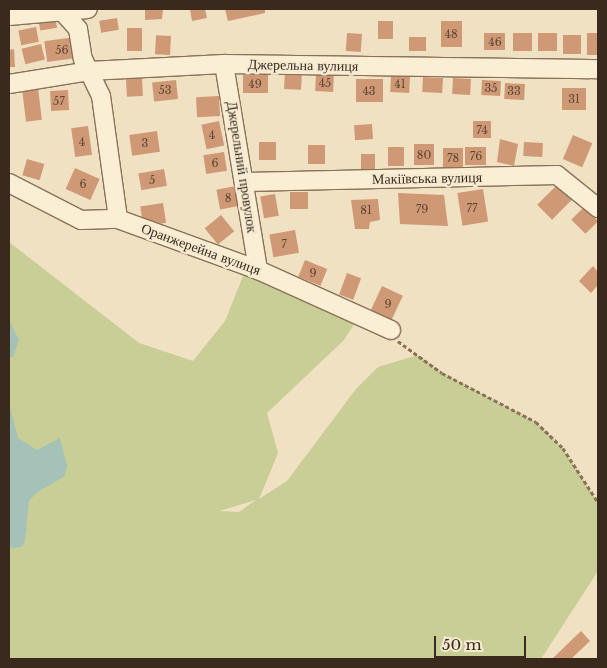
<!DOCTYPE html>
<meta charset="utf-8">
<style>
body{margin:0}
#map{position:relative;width:607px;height:668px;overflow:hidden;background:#efe1c2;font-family:"Libre Baskerville",serif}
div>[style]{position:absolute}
.green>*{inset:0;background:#c8ce95}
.water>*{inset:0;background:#a4c2b8}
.building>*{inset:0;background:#cf9976;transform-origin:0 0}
.path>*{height:2.5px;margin-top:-1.25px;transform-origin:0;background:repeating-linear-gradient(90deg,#8a7158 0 4px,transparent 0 6.5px)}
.roads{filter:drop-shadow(1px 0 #8a7158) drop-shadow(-1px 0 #8a7158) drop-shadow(0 1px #8a7158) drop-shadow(0 -1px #8a7158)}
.minor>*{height:18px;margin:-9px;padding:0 9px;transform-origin:9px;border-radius:9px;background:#faeed5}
span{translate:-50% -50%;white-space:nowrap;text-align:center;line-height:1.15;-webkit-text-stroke:4.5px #f6ebd1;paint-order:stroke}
.number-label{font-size:11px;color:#5e4633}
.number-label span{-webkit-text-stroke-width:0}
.street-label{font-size:14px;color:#392a1d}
.frame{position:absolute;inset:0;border:10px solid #392a1d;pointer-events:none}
.scale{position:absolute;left:434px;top:636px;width:92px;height:22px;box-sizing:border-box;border:2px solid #392a1d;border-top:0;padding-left:6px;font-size:15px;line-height:18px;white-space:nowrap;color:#392a1d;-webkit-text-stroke:4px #f6ebd1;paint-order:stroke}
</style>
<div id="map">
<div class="green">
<i style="clip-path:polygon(evenodd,9px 242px,139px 343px,193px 361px,225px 321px,245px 271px,360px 315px,344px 340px,267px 413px,278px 453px,259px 499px,287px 481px,356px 389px,378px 367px,418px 355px,441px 372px,536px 422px,563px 448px,598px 502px,598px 571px,541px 659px,9px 659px,9px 242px,256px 500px,239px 512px,219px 511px,256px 500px)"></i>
</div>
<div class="water">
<i style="clip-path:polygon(9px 320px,19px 340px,13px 357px,9px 357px)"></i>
<i style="clip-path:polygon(9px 403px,18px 438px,37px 450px,60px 438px,67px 466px,65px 476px,36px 493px,29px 501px,25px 541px,21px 547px,13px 548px,9px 547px)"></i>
</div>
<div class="building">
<i style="clip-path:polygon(145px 9px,163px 9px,162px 19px,145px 20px)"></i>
<i style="clip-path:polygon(190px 9px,205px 9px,207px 18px,192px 21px)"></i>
<i style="clip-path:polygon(225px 9px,265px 9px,265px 13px,228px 21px)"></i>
<i style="left:55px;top:15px;width:13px;height:17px;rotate:81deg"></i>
<i style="left:117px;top:18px;width:12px;height:18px;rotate:81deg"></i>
<i style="left:378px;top:21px;width:15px;height:18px"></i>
<i style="left:441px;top:21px;width:21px;height:26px"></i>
<i style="left:36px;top:27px;width:15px;height:18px;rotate:79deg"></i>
<i style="left:127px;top:28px;width:15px;height:23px"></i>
<i style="left:347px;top:33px;width:15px;height:18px;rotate:4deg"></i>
<i style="left:505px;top:33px;width:17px;height:21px;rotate:90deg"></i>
<i style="left:513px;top:33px;width:19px;height:18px"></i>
<i style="left:538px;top:33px;width:19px;height:18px"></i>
<i style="left:587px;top:33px;width:11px;height:22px"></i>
<i style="left:563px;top:35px;width:18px;height:19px"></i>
<i style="left:171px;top:36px;width:19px;height:15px;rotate:93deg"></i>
<i style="left:75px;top:37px;width:21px;height:31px;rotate:82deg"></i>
<i style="left:409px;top:37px;width:17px;height:14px"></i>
<i style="left:41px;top:44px;width:16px;height:20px;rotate:76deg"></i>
<i style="clip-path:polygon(14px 49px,15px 67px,9px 67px,9px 50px)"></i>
<i style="left:285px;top:71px;width:17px;height:18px;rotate:3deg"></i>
<i style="left:316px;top:74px;width:18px;height:17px;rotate:3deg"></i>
<i style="left:243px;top:75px;width:25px;height:18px"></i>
<i style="left:391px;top:76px;width:19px;height:16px;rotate:3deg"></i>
<i style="left:423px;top:77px;width:20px;height:15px;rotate:3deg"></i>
<i style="left:142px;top:78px;width:18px;height:16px;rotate:87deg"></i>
<i style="left:453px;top:78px;width:18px;height:16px;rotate:3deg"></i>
<i style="left:356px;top:79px;width:27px;height:23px"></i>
<i style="left:176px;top:80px;width:19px;height:24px;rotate:84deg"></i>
<i style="left:482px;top:80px;width:19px;height:15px;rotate:3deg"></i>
<i style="left:505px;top:83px;width:20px;height:16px;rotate:3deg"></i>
<i style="left:38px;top:88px;width:32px;height:16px;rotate:83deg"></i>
<i style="left:562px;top:88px;width:24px;height:22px"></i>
<i style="left:68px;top:90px;width:20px;height:18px;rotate:87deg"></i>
<i style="left:219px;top:96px;width:20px;height:23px;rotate:87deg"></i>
<i style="left:219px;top:121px;width:25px;height:18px;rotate:78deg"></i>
<i style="left:473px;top:121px;width:18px;height:17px"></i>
<i style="left:372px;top:124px;width:15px;height:18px;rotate:86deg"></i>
<i style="left:88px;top:126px;width:29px;height:17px;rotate:82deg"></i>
<i style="left:157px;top:131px;width:21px;height:28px;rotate:82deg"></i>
<i style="left:573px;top:135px;width:21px;height:26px;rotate:23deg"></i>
<i style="clip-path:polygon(500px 139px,518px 144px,514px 166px,497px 162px)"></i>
<i style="left:259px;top:142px;width:17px;height:18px"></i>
<i style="left:524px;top:142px;width:19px;height:14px;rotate:3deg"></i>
<i style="left:434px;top:144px;width:21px;height:20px;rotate:90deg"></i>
<i style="left:308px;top:145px;width:17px;height:19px"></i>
<i style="left:388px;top:147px;width:16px;height:19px"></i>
<i style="left:486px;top:147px;width:18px;height:21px;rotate:90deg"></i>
<i style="left:443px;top:148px;width:20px;height:21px"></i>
<i style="left:224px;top:152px;width:19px;height:21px;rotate:81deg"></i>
<i style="left:361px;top:154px;width:14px;height:16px"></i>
<i style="left:27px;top:159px;width:18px;height:17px;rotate:16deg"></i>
<i style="left:75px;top:168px;width:27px;height:23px;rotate:24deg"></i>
<i style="left:164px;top:169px;width:17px;height:26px;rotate:80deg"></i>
<i style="left:557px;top:185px;width:21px;height:28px;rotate:45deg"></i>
<i style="left:236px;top:186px;width:20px;height:20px;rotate:79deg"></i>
<i style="left:483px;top:189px;width:33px;height:26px;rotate:81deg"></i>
<i style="left:290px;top:192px;width:18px;height:17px"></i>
<i style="clip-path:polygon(398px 193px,444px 195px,448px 226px,400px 224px)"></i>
<i style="left:275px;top:194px;width:22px;height:15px;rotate:80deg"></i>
<i style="clip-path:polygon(378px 199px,380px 220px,370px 222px,369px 229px,355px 229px,351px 200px)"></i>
<i style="left:163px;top:203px;width:20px;height:23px;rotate:81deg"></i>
<i style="left:584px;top:207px;width:20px;height:18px;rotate:45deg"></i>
<i style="left:221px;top:215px;width:21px;height:21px;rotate:51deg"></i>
<i style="left:295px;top:230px;width:23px;height:26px;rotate:80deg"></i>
<i style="left:305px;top:260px;width:24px;height:18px;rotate:22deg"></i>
<i style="clip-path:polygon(593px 266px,598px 272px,598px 285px,591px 293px,579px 281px)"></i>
<i style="left:347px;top:273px;width:15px;height:23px;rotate:20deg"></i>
<i style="left:382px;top:286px;width:23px;height:28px;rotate:25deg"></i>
<i style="clip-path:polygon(581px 631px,590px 641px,571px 659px,552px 659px)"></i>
</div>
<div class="path">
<i style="left:398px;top:341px;width:54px;rotate:36deg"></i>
<i style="left:442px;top:373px;width:106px;rotate:27.5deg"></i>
<i style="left:536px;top:422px;width:37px;rotate:44deg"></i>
<i style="left:563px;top:448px;width:64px;rotate:57.1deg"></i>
</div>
<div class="roads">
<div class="minor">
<i style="left:60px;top:9px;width:27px;rotate:48deg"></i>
<i style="left:78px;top:29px;width:30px;rotate:81deg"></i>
<i style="left:83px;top:59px;width:41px;rotate:64.1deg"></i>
<i style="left:101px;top:96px;width:124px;rotate:82.1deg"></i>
<i style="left:9px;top:16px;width:79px;rotate:-5.1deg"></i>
<i style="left:224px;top:64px;width:209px;rotate:80.6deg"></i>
<i style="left:9px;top:84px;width:81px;rotate:-9.2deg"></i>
<i style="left:89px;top:71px;width:135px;rotate:-3deg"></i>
<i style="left:224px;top:64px;width:374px;rotate:0.8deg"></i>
<i style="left:245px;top:182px;width:312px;rotate:-1.3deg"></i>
<i style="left:557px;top:175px;width:53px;rotate:38.8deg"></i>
<i style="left:9px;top:183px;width:81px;rotate:27.2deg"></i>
<i style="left:81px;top:220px;width:37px;rotate:-2deg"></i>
<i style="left:118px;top:219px;width:149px;rotate:20deg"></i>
<i style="left:258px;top:270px;width:146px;rotate:24.3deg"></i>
</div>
</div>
<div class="number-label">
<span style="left:451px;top:34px">48</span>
<span style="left:495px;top:42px">46</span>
<span style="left:62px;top:50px">56</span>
<span style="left:325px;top:83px">45</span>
<span style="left:255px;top:84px">49</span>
<span style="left:400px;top:84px">41</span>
<span style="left:491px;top:88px">35</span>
<span style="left:165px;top:90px">53</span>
<span style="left:369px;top:91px">43</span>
<span style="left:514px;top:91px">33</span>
<span style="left:574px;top:99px">31</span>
<span style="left:59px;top:101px">57</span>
<span style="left:482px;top:130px">74</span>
<span style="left:212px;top:135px">4</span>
<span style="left:82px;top:142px">4</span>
<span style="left:145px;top:143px">3</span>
<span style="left:424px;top:155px">80</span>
<span style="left:476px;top:156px">76</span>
<span style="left:453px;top:158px">78</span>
<span style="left:215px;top:163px">6</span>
<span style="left:152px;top:180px">5</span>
<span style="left:83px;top:184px">6</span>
<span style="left:228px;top:198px">8</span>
<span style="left:472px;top:208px">77</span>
<span style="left:422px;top:209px">79</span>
<span style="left:366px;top:210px">81</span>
<span style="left:284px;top:244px">7</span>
<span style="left:313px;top:273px">9</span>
<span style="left:388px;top:304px">9</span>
</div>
<div class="street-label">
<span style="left:303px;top:65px;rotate:1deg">Джерельна вулиця</span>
<span style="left:242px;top:167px;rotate:81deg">Джерельний провулок</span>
<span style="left:427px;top:178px;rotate:-1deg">Макіївська вулиця</span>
<span style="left:201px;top:249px;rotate:20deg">Оранжерейна вулиця</span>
</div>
<div class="frame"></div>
<div class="scale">50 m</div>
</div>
